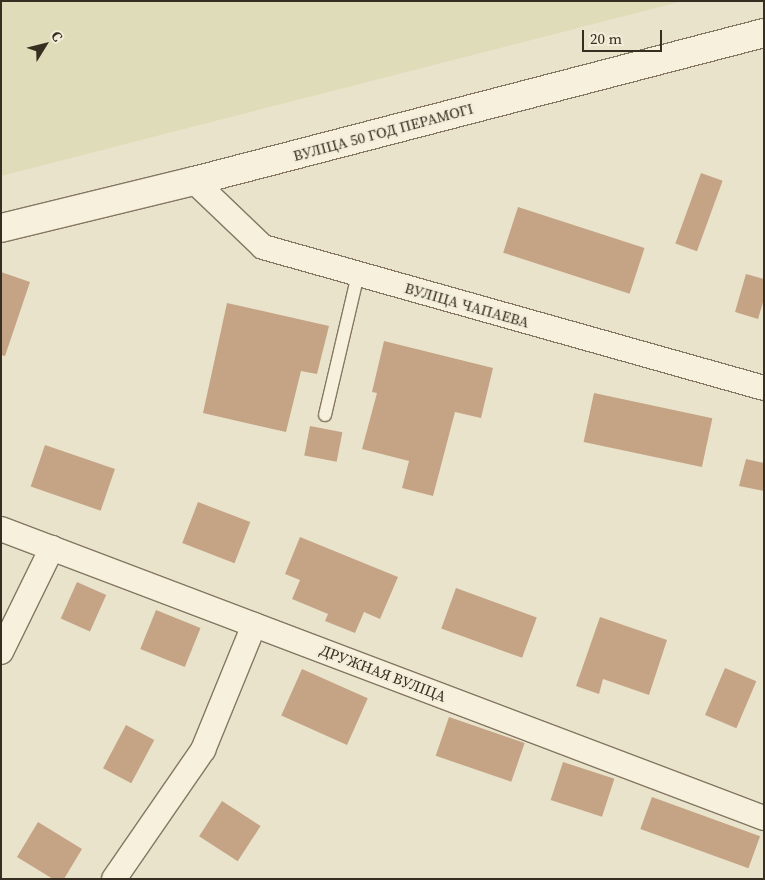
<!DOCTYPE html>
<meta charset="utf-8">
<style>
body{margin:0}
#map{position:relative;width:765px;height:880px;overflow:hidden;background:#eae3cb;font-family:"Source Serif 4",serif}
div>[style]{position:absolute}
.farmland>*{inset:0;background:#dfdcb9}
.building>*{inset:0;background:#c4a485;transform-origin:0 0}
.roads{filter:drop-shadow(1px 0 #857761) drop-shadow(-1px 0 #857761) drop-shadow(0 1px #857761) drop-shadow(0 -1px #857761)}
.service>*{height:12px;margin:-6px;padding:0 6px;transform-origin:6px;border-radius:6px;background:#f6f0dd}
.minor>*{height:24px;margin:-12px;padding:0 12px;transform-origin:12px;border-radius:12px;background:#f6f0dd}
.secondary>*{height:28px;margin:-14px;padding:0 14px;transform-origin:14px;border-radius:14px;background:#f6f0dd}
span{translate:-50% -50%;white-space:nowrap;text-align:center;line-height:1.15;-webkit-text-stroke:4px #f2edd9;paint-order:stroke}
.street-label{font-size:15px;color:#372e22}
.frame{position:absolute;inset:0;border:2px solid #372e22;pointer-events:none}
.north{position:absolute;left:20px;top:20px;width:50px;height:50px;-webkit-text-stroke:4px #f2edd9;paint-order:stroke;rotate:54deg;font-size:14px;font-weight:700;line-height:20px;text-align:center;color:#372e22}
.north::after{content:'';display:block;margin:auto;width:18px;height:22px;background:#372e22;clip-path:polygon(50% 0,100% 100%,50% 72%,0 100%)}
.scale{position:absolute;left:582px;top:30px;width:80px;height:22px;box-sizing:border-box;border:2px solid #372e22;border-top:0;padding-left:6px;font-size:15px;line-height:18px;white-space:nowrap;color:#372e22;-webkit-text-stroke:4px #f2edd9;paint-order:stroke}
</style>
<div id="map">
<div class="farmland">
<i style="clip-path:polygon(1px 1px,683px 1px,1px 176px)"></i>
</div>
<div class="building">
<i style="left:701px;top:173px;width:23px;height:75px;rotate:20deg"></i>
<i style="left:518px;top:207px;width:133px;height:48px;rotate:18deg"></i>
<i style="clip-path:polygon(1px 272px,30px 282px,5px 356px,1px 355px)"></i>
<i style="clip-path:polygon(746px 274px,764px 279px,764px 299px,758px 319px,735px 312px)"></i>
<i style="clip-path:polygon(227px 303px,329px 326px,317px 374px,301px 371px,286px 432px,203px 413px)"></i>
<i style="clip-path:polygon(384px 341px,493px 368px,481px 418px,455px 412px,433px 496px,402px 488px,409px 461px,362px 449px,377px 393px,372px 392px)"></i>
<i style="left:594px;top:393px;width:121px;height:50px;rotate:12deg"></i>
<i style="left:310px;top:426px;width:33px;height:30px;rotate:11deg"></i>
<i style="left:45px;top:445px;width:74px;height:44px;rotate:19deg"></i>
<i style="clip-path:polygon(746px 459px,764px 463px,764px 491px,739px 486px)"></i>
<i style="left:198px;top:502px;width:56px;height:44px;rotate:21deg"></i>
<i style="clip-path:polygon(300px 537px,398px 577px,380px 619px,364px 612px,355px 633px,325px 621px,328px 614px,292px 599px,300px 580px,285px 574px)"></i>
<i style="left:77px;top:582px;width:32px;height:40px;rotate:24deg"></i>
<i style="left:456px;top:588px;width:86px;height:43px;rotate:20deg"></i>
<i style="left:156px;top:610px;width:48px;height:42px;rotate:22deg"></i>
<i style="clip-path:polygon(600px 617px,667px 640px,649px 695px,603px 679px,599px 694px,576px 686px)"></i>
<i style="left:725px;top:668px;width:34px;height:51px;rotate:23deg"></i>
<i style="left:302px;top:669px;width:72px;height:51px;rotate:24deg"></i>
<i style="left:449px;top:717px;width:80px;height:41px;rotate:19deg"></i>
<i style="left:126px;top:725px;width:32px;height:49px;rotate:28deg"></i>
<i style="left:563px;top:762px;width:54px;height:40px;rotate:18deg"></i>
<i style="left:652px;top:797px;width:115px;height:34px;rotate:20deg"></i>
<i style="left:222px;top:801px;width:46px;height:42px;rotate:33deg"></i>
<i style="clip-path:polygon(38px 822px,82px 849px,64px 879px,53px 879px,17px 857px)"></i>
</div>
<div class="roads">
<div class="service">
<i style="left:325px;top:415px;width:145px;rotate:-76.8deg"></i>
</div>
<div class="minor">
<i style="left:194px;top:181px;width:95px;rotate:43.7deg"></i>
<i style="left:263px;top:247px;width:520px;rotate:15.72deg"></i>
<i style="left:1px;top:529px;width:816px;rotate:20.75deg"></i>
<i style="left:1px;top:652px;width:116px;rotate:-63.9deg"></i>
<i style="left:114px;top:879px;width:157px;rotate:-55.4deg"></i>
<i style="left:203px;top:750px;width:135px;rotate:-67.8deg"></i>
</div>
<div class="secondary">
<i style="left:1px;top:228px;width:199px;rotate:-13.7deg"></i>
<i style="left:194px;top:181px;width:589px;rotate:-14.56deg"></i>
</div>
</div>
<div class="street-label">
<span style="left:383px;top:132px;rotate:-15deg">ВУЛІЦА 50 ГОД ПЕРАМОГІ</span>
<span style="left:467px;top:305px;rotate:16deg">ВУЛІЦА ЧАПАЕВА</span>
<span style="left:383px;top:673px;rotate:21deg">ДРУЖНАЯ ВУЛІЦА</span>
</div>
<div class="frame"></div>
<div class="north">С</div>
<div class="scale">20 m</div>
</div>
